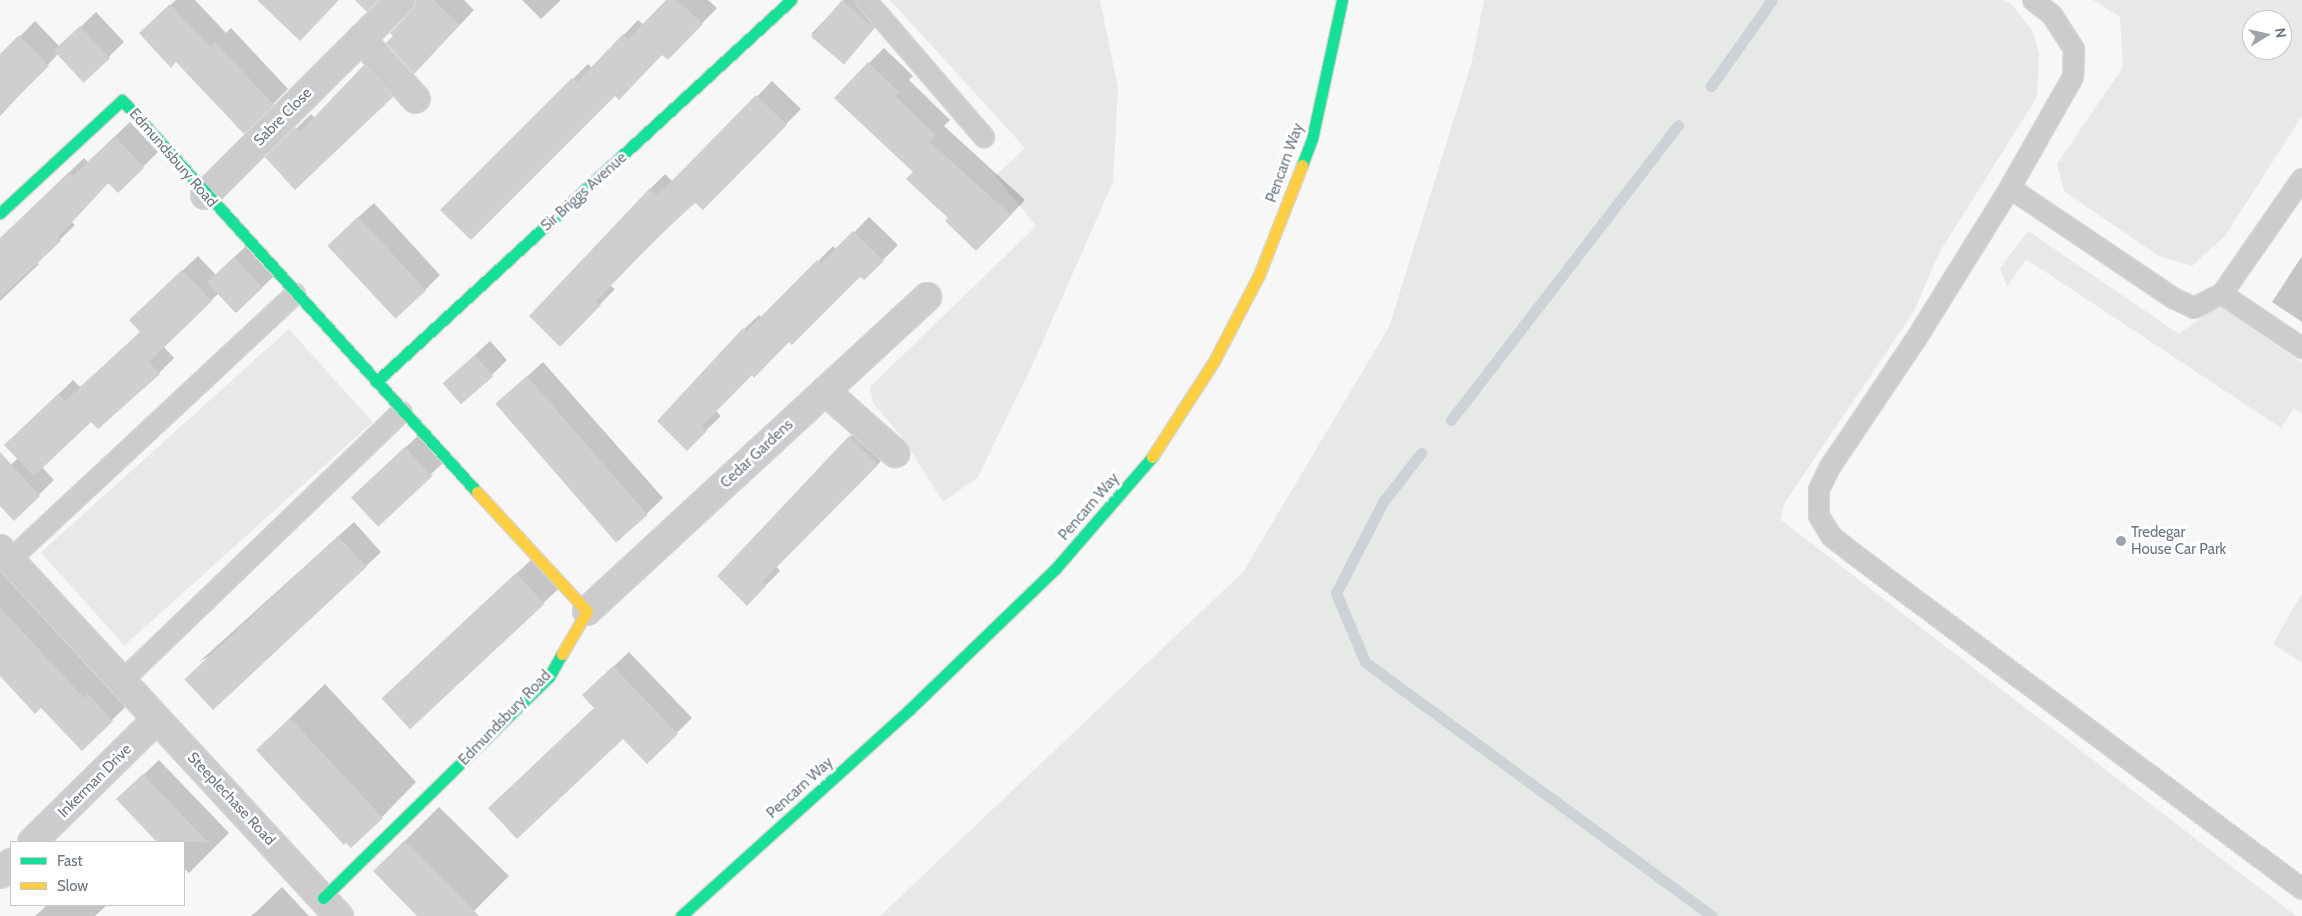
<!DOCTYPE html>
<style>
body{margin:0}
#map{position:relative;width:2302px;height:916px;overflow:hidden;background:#f7f7f7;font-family:Cabin,sans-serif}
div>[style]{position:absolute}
.green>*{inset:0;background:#e6e9e5;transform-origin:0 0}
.shadow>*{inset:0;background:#0003;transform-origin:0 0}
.stream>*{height:11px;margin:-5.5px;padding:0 5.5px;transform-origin:5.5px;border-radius:5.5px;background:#ccd2d5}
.building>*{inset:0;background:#cecfd0;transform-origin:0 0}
.roads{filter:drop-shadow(1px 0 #d4d5d5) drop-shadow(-1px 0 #d4d5d5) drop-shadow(0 1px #d4d5d5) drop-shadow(0 -1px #d4d5d5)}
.lane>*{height:20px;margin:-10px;padding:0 10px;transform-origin:10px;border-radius:10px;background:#ccccce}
.street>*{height:28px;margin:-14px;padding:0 14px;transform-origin:14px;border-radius:14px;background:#ccccce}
.fast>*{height:11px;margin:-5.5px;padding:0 5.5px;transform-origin:5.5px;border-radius:5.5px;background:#16e098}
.slow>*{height:11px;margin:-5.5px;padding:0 5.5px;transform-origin:5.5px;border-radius:5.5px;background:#ffcf43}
.dots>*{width:14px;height:14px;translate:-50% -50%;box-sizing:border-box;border:2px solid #fff;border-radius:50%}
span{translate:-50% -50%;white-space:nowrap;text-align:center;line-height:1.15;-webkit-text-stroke:5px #fff;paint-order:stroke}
.street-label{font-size:15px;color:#6b7683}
.poi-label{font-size:15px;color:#6b7683}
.left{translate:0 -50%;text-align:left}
.legend{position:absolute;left:10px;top:841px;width:175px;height:65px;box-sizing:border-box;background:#fff;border:1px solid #c4c8cd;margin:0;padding:6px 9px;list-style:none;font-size:15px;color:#6b7683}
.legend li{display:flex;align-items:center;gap:10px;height:25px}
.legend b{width:25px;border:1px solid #c4c8cd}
.north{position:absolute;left:2242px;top:10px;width:50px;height:50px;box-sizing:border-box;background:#fff;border:1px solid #c4c8cd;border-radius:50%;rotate:81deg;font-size:14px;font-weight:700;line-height:20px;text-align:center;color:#6b7683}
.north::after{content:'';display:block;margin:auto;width:18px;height:22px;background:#9ca3ac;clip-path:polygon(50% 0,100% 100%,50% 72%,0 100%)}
</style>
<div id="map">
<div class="green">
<i style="clip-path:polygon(890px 0,1100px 0,1118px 88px,1113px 182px,1035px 359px,978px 477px,943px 502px,904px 440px,873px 403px,870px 387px,1036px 226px,995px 176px,1025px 148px)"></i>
<i style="clip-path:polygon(1484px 0,2003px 0,2012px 5px,2033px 31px,2039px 55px,2037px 97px,1939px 253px,1914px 311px,1784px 504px,1781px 520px,2296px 916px,880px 916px,1243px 572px,1389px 327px,1472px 61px)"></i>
<i style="clip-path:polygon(evenodd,2093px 0,2302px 0,2302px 116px,2225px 236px,2192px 266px,2157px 255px,2064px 191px,2057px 164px,2123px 67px,2120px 17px,2093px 0,2252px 20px,2282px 20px,2282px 50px,2252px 50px,2252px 20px)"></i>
<i style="clip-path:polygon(2028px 231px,2179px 334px,2207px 313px,2223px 308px,2302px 363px,2302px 414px,2294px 408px,2281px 428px,2026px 259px,2007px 287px,2000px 268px)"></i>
<i style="left:289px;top:329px;width:125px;height:334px;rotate:48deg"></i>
<i style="clip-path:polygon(2302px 593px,2302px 663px,2273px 644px)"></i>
</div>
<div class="shadow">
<i style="clip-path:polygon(176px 0,195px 0,226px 33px,231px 28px,288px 89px,244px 133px,156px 18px)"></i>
<i style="clip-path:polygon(417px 0,464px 0,474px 10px,429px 57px,391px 33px,417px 5px)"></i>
<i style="clip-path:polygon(522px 0,561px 0,541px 19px)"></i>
<i style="clip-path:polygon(667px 0,708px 0,717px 8px,682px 44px,662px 53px,615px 94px,442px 210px,588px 64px,592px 68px,638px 20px,644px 25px)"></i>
<i style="clip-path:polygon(844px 0,876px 0,889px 13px,855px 48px,811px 34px)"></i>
<i style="clip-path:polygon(96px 12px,124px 42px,83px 82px,58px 54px,0 116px,0 57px,35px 21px,60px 47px)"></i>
<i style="clip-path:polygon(884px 48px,913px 76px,909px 80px,950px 120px,944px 126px,1025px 200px,991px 235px,950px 218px,914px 172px,869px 63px)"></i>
<i style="clip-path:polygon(380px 52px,407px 82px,392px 96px,267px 157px,311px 114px,315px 118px)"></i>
<i style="clip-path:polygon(772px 81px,801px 109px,703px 209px,695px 201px,610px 285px,615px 289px,560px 345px,650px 189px,665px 174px,673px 182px)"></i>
<i style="clip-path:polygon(130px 122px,158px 152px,118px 192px,109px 182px,72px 222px,75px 225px,37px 262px,39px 264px,0 301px,0 244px,20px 220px,84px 158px,88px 162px)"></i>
<i style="clip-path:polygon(374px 203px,440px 275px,425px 290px,343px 231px)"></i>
<i style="clip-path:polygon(869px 217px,898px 245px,864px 279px,860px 275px,752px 374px,715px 410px,721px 416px,687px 449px,744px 329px,759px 315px,762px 318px,833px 246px,837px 250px)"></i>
<i style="clip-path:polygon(249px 243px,277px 273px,237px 312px,219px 293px,163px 346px,174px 358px,159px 373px,99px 428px,91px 420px,42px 467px,54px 480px,14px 519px,0 504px,0 475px,18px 458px,21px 430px,73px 380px,80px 387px,141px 332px,145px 306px,198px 256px,216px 275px)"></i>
<i style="clip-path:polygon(2302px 256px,2302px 322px,2272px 302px)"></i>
<i style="clip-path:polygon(490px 341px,507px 360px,492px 375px,444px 384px)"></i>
<i style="clip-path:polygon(543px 362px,663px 498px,618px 541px,512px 390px)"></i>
<i style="clip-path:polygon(864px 423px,892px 450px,776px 566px,780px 571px,747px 604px,850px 437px)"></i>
<i style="clip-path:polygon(421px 433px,446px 460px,377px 525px,367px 483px)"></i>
<i style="clip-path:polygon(354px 522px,381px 552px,366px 566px,199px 662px)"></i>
<i style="left:532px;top:559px;width:40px;height:183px;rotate:47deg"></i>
<i style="clip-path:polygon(0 568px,143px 690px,82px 749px,41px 706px,0 675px)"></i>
<i style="clip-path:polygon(629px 652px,692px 718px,647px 762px,595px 707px,599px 680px)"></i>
<i style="clip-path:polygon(325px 684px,416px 782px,382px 817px,257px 750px)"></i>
<i style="clip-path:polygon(159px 760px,229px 833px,189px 873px,184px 868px,184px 842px,159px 842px,118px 799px)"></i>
<i style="clip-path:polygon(439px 807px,509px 876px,469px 916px,419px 916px,375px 871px)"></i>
<i style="clip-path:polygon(282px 887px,309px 916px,251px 916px,256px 912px)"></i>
<i style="clip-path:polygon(47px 905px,107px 905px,95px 916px,35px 916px)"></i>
</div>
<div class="stream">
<i style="left:1711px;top:86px;width:105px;rotate:-54.7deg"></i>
<i style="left:1451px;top:420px;width:372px;rotate:-52.4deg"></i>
<i style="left:1421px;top:453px;width:62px;rotate:127.8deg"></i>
<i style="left:1383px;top:502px;width:102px;rotate:117.3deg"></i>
<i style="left:1336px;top:593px;width:75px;rotate:67.2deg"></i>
<i style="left:1365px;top:662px;width:430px;rotate:36.2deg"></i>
</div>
<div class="building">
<i style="clip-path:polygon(257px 0,339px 0,300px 41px)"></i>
<i style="clip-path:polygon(355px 0,379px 0,367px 12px)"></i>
<i style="clip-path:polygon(416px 0,434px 0,460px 25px,414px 74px,386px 43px,393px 36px,390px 33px,412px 11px)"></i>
<i style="clip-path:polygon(666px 0,677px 0,703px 24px,668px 60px,662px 55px,619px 100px,615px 96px,471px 240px,440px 210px,572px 78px,577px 82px,623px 34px,628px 39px)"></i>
<i style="left:842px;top:0;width:43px;height:48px;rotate:40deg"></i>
<i style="clip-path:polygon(170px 4px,210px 47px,215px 42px,274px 105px,244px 134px,176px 62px,171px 68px,139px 33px)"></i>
<i style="left:80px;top:26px;width:44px;height:36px;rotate:47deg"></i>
<i style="clip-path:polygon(19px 35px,49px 66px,0 114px,0 54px)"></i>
<i style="clip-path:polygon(868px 62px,899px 92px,895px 96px,936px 135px,930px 142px,1011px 215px,976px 251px,945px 221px,948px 218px,906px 179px,913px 172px,834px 98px)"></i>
<i style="clip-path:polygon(364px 65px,393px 97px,295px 190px,265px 157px,295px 127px,300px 132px)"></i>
<i style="clip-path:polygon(756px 95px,787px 125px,703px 210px,695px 203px,659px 236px,596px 301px,601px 305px,560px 347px,529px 316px,650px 188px,657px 196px)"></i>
<i style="clip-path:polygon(115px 136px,144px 168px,118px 193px,108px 183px,58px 237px,61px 241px,0 298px,0 238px,69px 172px,73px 176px)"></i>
<i style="left:358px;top:217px;width:100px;height:42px;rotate:47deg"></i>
<i style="clip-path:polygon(853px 231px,884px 261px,864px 280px,860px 277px,792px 345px,789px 342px,754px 378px,752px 375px,702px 426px,707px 431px,687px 451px,657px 421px,743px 328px,746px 332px,817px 260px,821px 263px)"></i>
<i style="left:234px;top:257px;width:42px;height:37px;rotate:47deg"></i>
<i style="clip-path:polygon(182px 270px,212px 301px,149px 362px,160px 374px,98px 429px,91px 422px,34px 476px,4px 445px,58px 394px,65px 401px,140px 332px,129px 320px)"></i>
<i style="left:475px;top:355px;width:28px;height:43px;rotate:49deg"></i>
<i style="left:527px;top:376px;width:184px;height:42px;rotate:49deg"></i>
<i style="clip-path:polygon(849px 436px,878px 465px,762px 582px,766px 586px,747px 606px,717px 576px)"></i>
<i style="left:405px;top:447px;width:40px;height:74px;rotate:47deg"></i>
<i style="clip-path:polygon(0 452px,40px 496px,14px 521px,0 506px)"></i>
<i style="left:338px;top:536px;width:42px;height:210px;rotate:47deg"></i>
<i style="left:516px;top:573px;width:42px;height:184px;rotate:47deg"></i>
<i style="clip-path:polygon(0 607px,84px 698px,88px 694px,113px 721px,82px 751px,41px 708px,35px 714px,0 676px)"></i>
<i style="clip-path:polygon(613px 666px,678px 734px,647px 764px,623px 739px,517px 839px,488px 808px,594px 708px,582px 695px)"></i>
<i style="clip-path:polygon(290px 718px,383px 818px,351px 848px,346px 843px,344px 845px,256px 750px)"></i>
<i style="clip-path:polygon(143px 774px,208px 842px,157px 842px,116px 799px)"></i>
<i style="clip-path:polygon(404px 841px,411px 846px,479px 916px,417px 916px,373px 871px)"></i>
</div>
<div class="roads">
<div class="lane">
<i style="left:866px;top:0;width:181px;rotate:49.3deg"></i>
<i style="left:2033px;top:0;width:24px;rotate:38deg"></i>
<i style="left:2052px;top:15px;width:40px;rotate:57.1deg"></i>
<i style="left:2074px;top:49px;width:28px;rotate:92deg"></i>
<i style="left:2073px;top:77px;width:128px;rotate:119.6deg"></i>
<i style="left:2010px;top:188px;width:181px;rotate:121.9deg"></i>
<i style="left:1914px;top:342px;width:151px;rotate:123.9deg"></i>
<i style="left:1830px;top:467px;width:25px;rotate:116deg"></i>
<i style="left:1819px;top:490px;width:26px;rotate:90deg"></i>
<i style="left:1819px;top:516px;width:23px;rotate:59deg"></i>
<i style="left:1831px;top:536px;width:29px;rotate:38deg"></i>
<i style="left:1854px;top:554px;width:559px;rotate:36.79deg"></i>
<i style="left:2010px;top:188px;width:197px;rotate:34deg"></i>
<i style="left:2173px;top:298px;width:23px;rotate:25deg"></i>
<i style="left:2194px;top:308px;width:31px;rotate:-27deg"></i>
<i style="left:2222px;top:294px;width:140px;rotate:-55.2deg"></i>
<i style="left:2222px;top:294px;width:97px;rotate:34deg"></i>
<i style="left:10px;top:560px;width:390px;rotate:-43deg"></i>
<i style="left:122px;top:681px;width:388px;rotate:-43.9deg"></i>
</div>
<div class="street">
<i style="left:361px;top:39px;width:81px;rotate:47.5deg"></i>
<i style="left:205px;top:195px;width:276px;rotate:-44.9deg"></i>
<i style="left:825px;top:391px;width:94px;rotate:41.5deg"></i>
<i style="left:0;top:549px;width:500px;rotate:47.3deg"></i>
<i style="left:587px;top:611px;width:463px;rotate:-42.7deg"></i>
<i style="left:32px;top:842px;width:175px;rotate:-44.5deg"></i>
<i style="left:0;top:874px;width:16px;rotate:-45deg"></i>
</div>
<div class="fast">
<i style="left:1302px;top:165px;width:28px;rotate:-69deg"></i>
<i style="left:1312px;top:139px;width:142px;rotate:-77.8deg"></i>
<i style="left:0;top:213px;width:166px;rotate:-42.8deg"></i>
<i style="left:122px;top:100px;width:529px;rotate:47.84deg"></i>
<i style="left:376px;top:382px;width:564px;rotate:-42.63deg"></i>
<i style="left:323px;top:898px;width:316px;rotate:-44.4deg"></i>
<i style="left:549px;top:677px;width:26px;rotate:-61deg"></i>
<i style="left:681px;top:916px;width:307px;rotate:-42.1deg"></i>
<i style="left:909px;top:710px;width:204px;rotate:-44deg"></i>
<i style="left:1056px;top:568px;width:147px;rotate:-49.1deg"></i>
</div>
<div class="slow">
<i style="left:1152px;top:457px;width:114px;rotate:-57.1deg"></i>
<i style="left:1214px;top:361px;width:97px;rotate:-62.4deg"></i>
<i style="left:1259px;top:275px;width:118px;rotate:-68.6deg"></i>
<i style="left:477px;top:492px;width:162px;rotate:47.3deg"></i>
<i style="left:587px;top:611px;width:50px;rotate:120.2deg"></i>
</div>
</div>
<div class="dots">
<i style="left:2121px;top:541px;background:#9ca3ac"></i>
</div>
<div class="street-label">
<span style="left:283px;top:117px;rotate:-45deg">Sabre Close</span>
<span style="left:173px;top:158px;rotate:49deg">Edmundsbury Road</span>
<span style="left:1285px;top:163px;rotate:-70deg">Pencarn Way</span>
<span style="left:584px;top:192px;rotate:-42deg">Sir Briggs Avenue</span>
<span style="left:757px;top:454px;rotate:-43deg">Cedar Gardens</span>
<span style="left:1089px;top:507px;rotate:-49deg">Pencarn Way</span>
<span style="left:505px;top:718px;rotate:-46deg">Edmundsbury Road</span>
<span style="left:95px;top:781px;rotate:-45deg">Inkerman Drive</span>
<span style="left:800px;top:788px;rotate:-42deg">Pencarn Way</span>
<span style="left:231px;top:799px;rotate:47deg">Steeplechase Road</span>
</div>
<div class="poi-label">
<span class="left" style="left:2131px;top:541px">Tredegar<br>House Car Park</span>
</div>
<ul class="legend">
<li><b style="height:6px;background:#16e098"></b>Fast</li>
<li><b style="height:6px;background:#ffcf43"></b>Slow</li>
</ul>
<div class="north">N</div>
</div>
